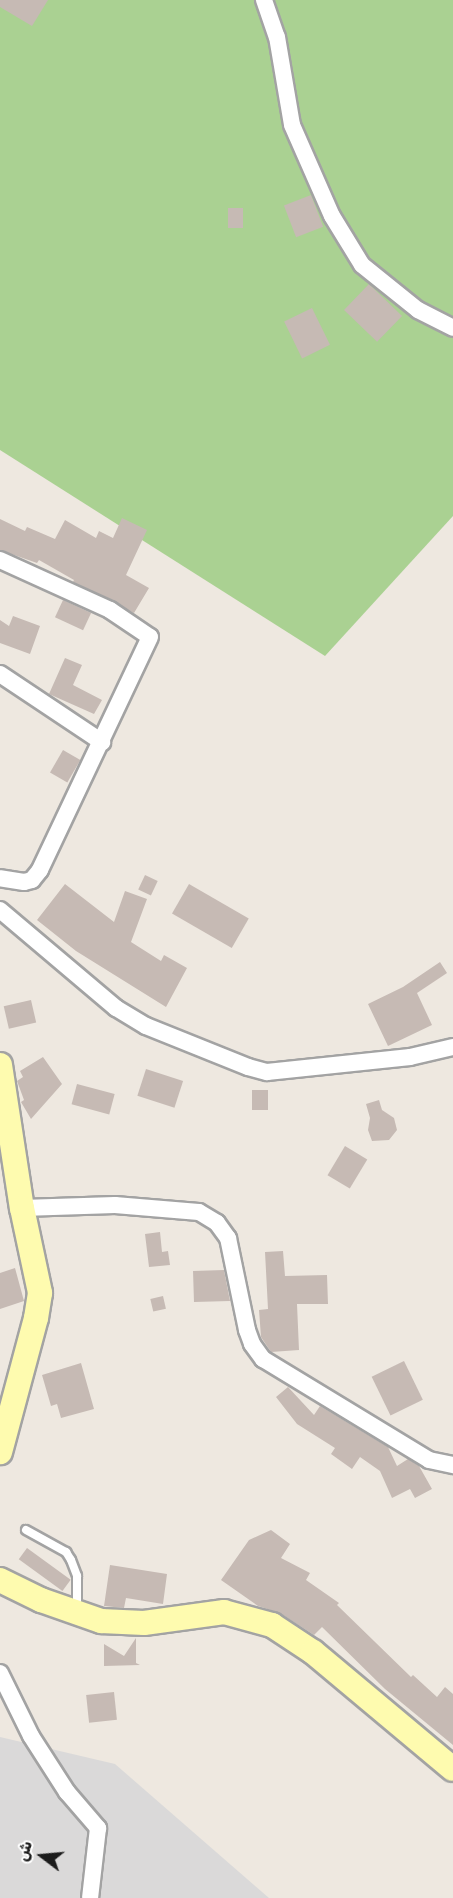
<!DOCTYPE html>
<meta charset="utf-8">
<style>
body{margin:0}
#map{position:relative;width:453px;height:1898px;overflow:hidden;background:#eee8e0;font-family:Rubik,Cairo,sans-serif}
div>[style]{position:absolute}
.residential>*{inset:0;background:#dad9d9}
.forest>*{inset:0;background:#aad192}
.building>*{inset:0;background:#c6bab4;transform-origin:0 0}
.roads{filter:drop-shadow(2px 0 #a3a3a3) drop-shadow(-2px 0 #a3a3a3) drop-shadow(0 2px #a3a3a3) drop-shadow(0 -2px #a3a3a3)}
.lane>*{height:8px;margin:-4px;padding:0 4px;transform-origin:4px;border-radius:4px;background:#fff}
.street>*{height:16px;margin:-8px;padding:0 8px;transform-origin:8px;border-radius:8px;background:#fff}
.secondary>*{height:24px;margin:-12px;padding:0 12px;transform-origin:12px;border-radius:12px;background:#fefbaf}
span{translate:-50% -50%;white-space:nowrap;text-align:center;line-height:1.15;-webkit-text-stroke:4.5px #fff;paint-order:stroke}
.north{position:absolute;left:12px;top:1826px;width:60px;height:60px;-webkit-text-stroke:4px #fff;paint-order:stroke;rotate:286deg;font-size:16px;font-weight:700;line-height:24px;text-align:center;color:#1c1c1c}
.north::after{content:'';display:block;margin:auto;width:21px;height:27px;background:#1c1c1c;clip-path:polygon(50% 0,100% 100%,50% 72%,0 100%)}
</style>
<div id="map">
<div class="residential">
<i style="clip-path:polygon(0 1737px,115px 1764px,269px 1898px,0 1898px)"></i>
</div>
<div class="forest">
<i style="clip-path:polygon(0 0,453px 0,453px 516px,325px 656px,0 450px)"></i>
</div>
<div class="building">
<i style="clip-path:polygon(0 0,48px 0,32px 26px,0 7px)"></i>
<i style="left:311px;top:195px;width:34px;height:29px;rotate:69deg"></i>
<i style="left:228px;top:208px;width:15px;height:20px"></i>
<i style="left:369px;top:284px;width:46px;height:36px;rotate:44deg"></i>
<i style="left:312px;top:308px;width:41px;height:31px;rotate:64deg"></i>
<i style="clip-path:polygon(122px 518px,147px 530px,126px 575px,149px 588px,134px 613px,73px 582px,74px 580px,39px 560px,37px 563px,0 550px,0 519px,25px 531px,27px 527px,55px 539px,65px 520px,96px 538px,99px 531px,113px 538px)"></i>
<i style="left:63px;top:600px;width:31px;height:19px;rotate:25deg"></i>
<i style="clip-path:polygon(13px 616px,40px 626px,30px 654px,0 643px,0 620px,9px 626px)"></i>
<i style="clip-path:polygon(65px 658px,82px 665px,73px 685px,102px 700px,94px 714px,49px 694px)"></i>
<i style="left:63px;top:750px;width:20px;height:26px;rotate:30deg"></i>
<i style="left:145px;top:875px;width:14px;height:16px;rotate:25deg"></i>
<i style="clip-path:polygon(65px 884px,114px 922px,125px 891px,147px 899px,131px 942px,161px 961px,164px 955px,187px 968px,166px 1007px,76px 951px,37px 920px)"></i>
<i style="left:189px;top:884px;width:69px;height:34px;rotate:30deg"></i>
<i style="clip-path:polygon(440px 962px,447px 973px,417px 993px,432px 1025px,388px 1046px,368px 1004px,403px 987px)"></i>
<i style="left:31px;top:1000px;width:23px;height:28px;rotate:77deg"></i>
<i style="clip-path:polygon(43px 1057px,62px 1084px,31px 1119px,21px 1102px,24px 1100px,17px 1081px,23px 1077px,20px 1071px)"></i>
<i style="left:146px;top:1069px;width:39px;height:28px;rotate:18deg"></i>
<i style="left:77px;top:1084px;width:39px;height:21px;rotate:15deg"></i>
<i style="left:252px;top:1090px;width:16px;height:20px"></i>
<i style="clip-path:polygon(379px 1100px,382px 1110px,394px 1118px,397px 1130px,389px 1140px,372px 1141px,368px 1130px,370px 1118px,366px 1104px)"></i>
<i style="left:345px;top:1146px;width:26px;height:34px;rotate:31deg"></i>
<i style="clip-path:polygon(160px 1232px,162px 1252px,168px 1251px,170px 1265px,149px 1267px,145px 1234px)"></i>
<i style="clip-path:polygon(283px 1251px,285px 1276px,327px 1275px,328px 1304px,297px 1304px,299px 1350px,271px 1352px,261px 1337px,259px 1310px,268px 1309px,265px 1252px)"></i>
<i style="clip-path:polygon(15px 1268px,24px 1301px,0 1309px,0 1273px)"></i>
<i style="clip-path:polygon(224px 1270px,230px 1301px,194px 1302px,193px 1271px)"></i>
<i style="left:163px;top:1296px;width:13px;height:13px;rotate:77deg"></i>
<i style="left:404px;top:1361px;width:43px;height:36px;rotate:64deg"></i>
<i style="clip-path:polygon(81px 1363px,94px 1409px,61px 1418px,57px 1404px,51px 1406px,42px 1375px)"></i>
<i style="clip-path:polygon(288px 1387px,314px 1415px,320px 1406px,388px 1447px,397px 1466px,408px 1459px,419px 1466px,432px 1489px,415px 1498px,410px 1489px,392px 1498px,380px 1471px,360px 1457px,352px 1469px,331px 1454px,335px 1448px,297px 1424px,276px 1397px)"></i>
<i style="clip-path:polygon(271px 1530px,290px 1544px,281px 1558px,310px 1573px,306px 1580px,339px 1603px,337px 1605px,411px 1677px,413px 1675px,437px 1697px,445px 1687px,453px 1694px,453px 1745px,385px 1689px,322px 1627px,314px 1635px,280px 1613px,258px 1606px,221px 1580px,249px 1540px)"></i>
<i style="left:27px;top:1548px;width:54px;height:14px;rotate:36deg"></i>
<i style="clip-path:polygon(110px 1565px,167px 1574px,163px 1604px,126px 1598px,124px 1608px,104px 1606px)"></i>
<i style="clip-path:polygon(136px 1638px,136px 1663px,140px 1665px,104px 1666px,104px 1644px,124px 1656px)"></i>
<i style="left:114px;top:1692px;width:28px;height:28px;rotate:84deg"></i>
</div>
<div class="roads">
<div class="lane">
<i style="left:26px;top:1530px;width:46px;rotate:28.8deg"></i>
<i style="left:66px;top:1552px;width:9px;rotate:58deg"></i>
<i style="left:71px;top:1560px;width:17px;rotate:69deg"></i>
<i style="left:77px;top:1576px;width:32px;rotate:90deg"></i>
</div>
<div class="street">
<i style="left:264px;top:0;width:39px;rotate:71deg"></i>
<i style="left:277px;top:37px;width:89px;rotate:80.3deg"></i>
<i style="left:292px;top:125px;width:99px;rotate:66.3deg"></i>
<i style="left:332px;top:216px;width:57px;rotate:58.5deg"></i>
<i style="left:362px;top:265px;width:72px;rotate:38.8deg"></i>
<i style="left:418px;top:310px;width:39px;rotate:27deg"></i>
<i style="left:0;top:560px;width:121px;rotate:24.4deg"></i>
<i style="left:110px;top:610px;width:48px;rotate:34deg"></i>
<i style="left:150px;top:637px;width:258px;rotate:115.3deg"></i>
<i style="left:40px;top:870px;width:13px;rotate:129deg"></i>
<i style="left:32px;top:880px;width:8px;rotate:166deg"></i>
<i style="left:24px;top:882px;width:24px;rotate:-171deg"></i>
<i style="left:0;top:674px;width:123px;rotate:33.7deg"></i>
<i style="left:0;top:910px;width:152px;rotate:40.2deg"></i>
<i style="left:116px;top:1008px;width:35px;rotate:31deg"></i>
<i style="left:146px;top:1026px;width:110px;rotate:21.9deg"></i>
<i style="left:248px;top:1067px;width:20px;rotate:15deg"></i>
<i style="left:267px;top:1072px;width:144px;rotate:-6deg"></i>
<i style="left:410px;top:1057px;width:44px;rotate:-13.1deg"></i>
<i style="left:22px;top:1208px;width:93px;rotate:-1.8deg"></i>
<i style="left:115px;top:1205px;width:84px;rotate:4.8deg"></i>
<i style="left:199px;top:1212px;width:21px;rotate:31deg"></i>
<i style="left:217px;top:1223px;width:19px;rotate:54deg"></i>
<i style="left:228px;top:1238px;width:94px;rotate:78.3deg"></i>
<i style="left:247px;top:1330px;width:15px;rotate:70deg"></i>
<i style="left:252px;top:1344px;width:19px;rotate:54deg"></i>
<i style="left:263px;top:1359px;width:194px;rotate:31.3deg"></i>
<i style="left:429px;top:1460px;width:25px;rotate:12deg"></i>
<i style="left:0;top:1673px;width:70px;rotate:63.8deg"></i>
<i style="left:31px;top:1736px;width:67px;rotate:57.3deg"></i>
<i style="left:67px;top:1792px;width:48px;rotate:49.3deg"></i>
<i style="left:98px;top:1828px;width:70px;rotate:96.5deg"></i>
</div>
<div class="secondary">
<i style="left:0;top:1065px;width:145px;rotate:81.3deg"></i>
<i style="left:22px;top:1208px;width:87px;rotate:78deg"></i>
<i style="left:40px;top:1293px;width:25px;rotate:99deg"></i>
<i style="left:36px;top:1318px;width:139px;rotate:105deg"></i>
<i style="left:0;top:1580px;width:46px;rotate:26deg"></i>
<i style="left:41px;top:1600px;width:64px;rotate:19.3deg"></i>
<i style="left:101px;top:1621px;width:43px;rotate:2.7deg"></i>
<i style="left:144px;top:1623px;width:81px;rotate:-7.8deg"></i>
<i style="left:224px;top:1612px;width:50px;rotate:15.2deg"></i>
<i style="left:272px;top:1625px;width:49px;rotate:33.4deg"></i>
<i style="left:313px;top:1652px;width:182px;rotate:39.9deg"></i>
</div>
</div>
<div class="north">ش</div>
</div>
